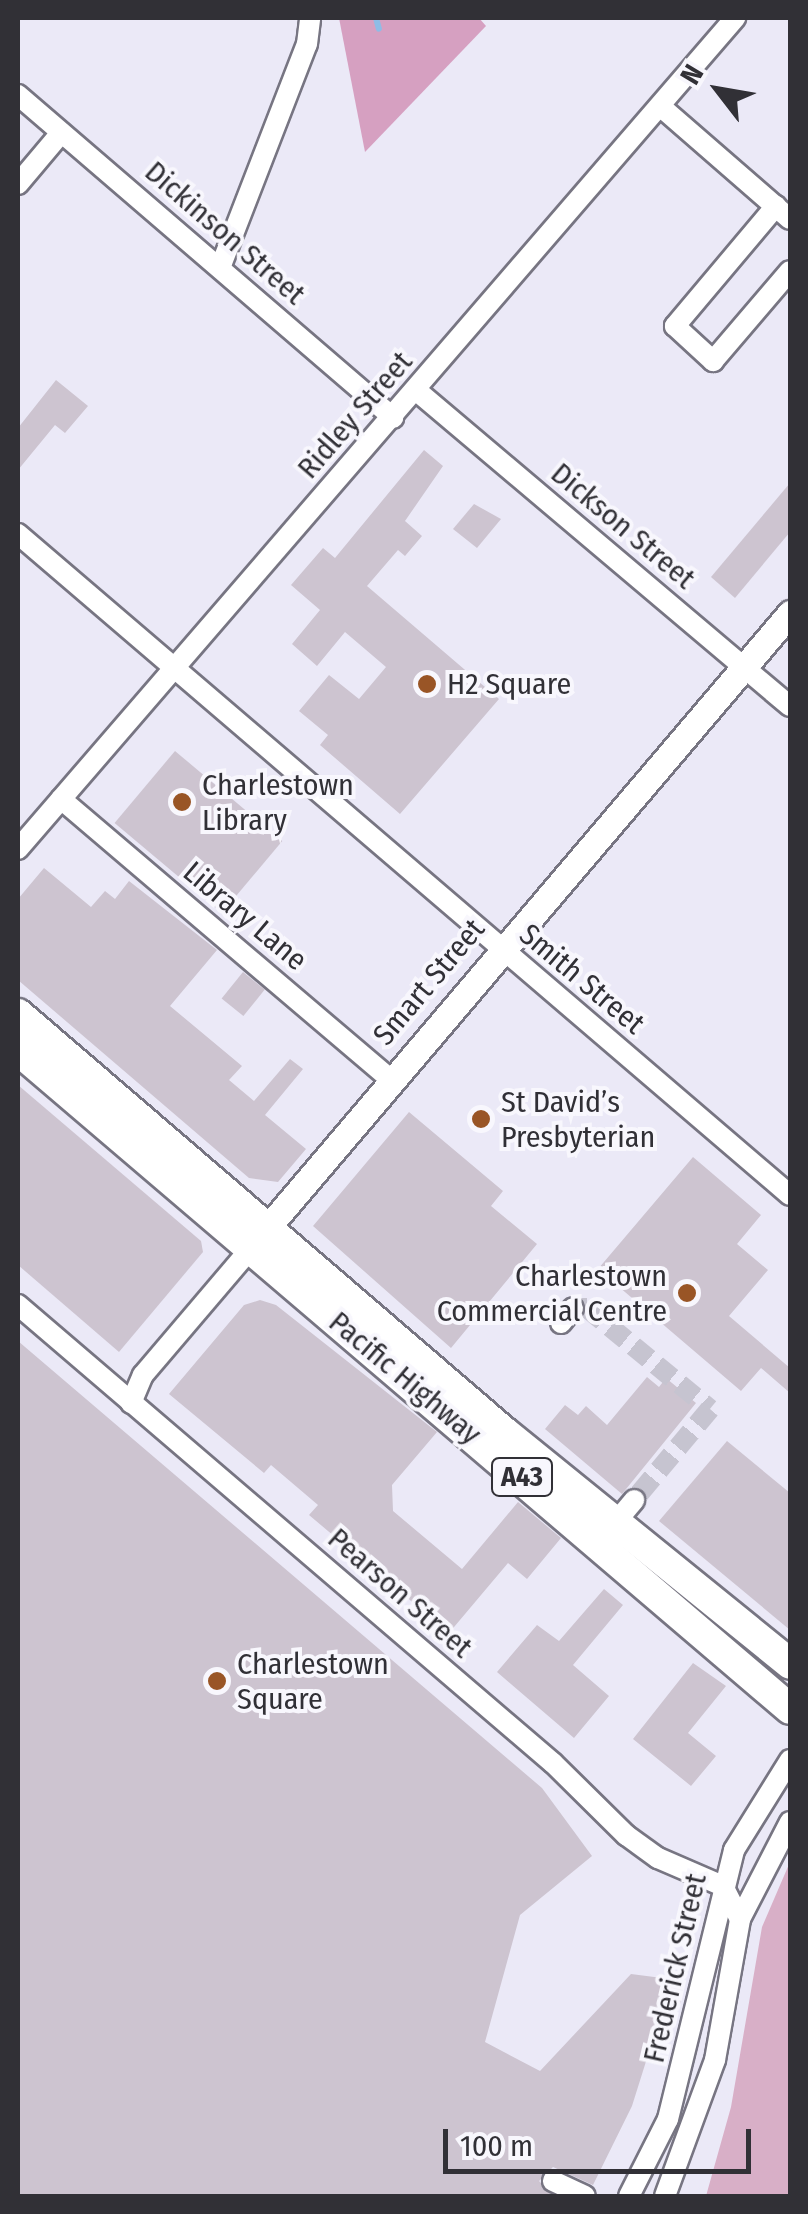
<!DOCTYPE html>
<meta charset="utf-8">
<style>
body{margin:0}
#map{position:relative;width:808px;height:2214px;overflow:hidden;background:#ebe9f7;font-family:"Fira Sans Condensed",sans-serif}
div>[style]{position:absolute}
.green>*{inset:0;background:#d8afc7}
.forest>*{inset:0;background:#d6a0c1}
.stream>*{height:6px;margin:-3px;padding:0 3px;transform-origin:3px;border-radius:3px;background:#8ebce6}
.building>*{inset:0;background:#cdc4d0;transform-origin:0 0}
.minor-tunnel>*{height:20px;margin-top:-10px;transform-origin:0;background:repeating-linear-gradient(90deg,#c6c4d0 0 20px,transparent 0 30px)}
.roads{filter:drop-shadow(2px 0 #777582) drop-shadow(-2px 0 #777582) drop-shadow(0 2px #777582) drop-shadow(0 -2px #777582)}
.minor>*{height:20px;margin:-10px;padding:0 10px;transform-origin:10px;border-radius:10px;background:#fff}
.major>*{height:25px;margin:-12.5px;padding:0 12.5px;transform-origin:12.5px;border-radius:12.5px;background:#fff}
.highway>*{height:30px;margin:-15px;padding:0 15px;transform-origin:15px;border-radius:15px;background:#fff}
.dots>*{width:28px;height:28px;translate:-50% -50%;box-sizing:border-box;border:5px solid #f8f7fd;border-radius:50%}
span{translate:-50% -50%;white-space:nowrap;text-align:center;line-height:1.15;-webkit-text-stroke:8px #f8f7fd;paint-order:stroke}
.shield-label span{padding:2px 8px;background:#f8f7fd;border:2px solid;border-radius:8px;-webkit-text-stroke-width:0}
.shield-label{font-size:28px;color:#313036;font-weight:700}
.street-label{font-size:30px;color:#313036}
.poi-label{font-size:30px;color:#313036}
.left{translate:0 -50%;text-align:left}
.right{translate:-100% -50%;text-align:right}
.frame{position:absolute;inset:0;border:20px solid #313036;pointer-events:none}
.north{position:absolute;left:668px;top:40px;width:100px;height:100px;-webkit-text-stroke:8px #f8f7fd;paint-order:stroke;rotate:301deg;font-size:28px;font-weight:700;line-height:40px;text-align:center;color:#313036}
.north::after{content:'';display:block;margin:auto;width:35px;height:45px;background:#313036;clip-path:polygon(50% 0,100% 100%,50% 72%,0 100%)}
.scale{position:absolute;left:443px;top:2129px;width:308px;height:45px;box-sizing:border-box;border:5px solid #313036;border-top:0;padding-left:12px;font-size:30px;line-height:35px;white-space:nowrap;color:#313036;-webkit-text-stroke:8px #f8f7fd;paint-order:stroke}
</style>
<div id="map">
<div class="green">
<i style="clip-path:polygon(790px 1862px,790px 2196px,706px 2196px,731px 2107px,762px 1927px)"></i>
</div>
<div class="forest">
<i style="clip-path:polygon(339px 18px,479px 18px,486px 26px,365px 152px)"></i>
</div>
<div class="stream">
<i style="left:376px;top:18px;width:11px;rotate:75deg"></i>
</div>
<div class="building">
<i style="clip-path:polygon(56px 380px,88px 406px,65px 433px,55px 425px,18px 470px,18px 428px)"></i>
<i style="clip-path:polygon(424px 450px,443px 466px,405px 521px,422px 536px,405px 556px,398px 550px,367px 586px,499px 699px,400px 814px,320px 745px,328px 735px,299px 711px,329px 675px,359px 699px,386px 667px,345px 632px,317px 666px,292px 644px,320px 610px,291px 585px,323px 548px,335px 558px)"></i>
<i style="clip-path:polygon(790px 483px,790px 532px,735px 598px,711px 577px)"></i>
<i style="clip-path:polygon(474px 504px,501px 519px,477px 548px,453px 529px)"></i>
<i style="left:175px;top:751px;width:140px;height:94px;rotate:40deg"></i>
<i style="clip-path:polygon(44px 868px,91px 907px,105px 891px,115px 899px,129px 881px,217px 950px,170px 1006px,242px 1066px,229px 1080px,254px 1101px,290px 1059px,303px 1069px,265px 1115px,306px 1149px,278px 1182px,249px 1178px,18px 980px,18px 899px)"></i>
<i style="left:243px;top:972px;width:28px;height:34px;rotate:39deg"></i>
<i style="clip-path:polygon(18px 1085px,201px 1241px,203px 1252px,119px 1352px,18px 1265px)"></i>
<i style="clip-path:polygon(409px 1112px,503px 1191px,491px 1206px,537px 1244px,451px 1348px,313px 1226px)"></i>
<i style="clip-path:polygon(693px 1157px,761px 1215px,737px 1244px,768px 1270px,729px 1316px,790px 1368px,790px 1393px,761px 1368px,741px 1391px,598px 1269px)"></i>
<i style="clip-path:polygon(260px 1300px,276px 1305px,437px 1432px,392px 1485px,393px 1511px,462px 1569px,518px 1502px,561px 1538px,527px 1579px,508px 1563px,449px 1633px,309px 1515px,318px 1505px,271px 1465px,264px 1473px,169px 1394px,244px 1305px)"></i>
<i style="clip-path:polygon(18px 1341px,542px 1788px,592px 1856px,520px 1915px,485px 2042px,540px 2071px,631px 1974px,685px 1981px,680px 2004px,665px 2001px,632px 2106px,593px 2185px,553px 2167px,539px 2181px,554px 2196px,18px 2196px)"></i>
<i style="clip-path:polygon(647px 1377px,659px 1387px,666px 1378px,696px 1403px,622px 1494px,545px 1429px,565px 1405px,578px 1415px,586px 1406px,607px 1425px)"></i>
<i style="clip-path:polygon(727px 1441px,790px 1493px,790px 1630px,659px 1521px)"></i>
<i style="clip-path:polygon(604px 1589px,623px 1605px,573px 1665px,609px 1696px,574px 1738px,497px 1672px,537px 1625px,559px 1641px)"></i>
<i style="clip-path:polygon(693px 1663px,726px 1686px,688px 1733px,716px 1756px,691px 1786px,633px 1739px)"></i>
</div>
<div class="minor-tunnel">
<i style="left:573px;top:1308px;width:14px"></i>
<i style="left:587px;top:1308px;width:159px;rotate:39.4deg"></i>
<i style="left:710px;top:1409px;width:119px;rotate:129.9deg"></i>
</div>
<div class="roads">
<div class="minor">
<i style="left:18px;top:95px;width:495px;rotate:40.7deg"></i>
<i style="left:660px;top:106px;width:172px;rotate:41deg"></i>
<i style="left:18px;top:184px;width:67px;rotate:-49.9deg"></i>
<i style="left:776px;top:206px;width:157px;rotate:130.1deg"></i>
<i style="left:675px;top:326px;width:52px;rotate:42.6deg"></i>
<i style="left:713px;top:361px;width:118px;rotate:-49.5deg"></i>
<i style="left:220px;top:268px;width:240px;rotate:-68.8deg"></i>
<i style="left:307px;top:44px;width:26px;rotate:-83deg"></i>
<i style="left:417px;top:391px;width:488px;rotate:40.2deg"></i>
<i style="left:18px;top:534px;width:1016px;rotate:40.57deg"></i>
<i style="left:61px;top:799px;width:432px;rotate:40.4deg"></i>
<i style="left:18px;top:849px;width:1098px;rotate:-49.21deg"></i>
<i style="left:18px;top:1305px;width:704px;rotate:40.57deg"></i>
<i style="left:553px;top:1763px;width:103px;rotate:44.6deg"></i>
<i style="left:626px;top:1835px;width:39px;rotate:36deg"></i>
<i style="left:658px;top:1858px;width:71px;rotate:23.3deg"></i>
<i style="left:723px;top:1886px;width:37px;rotate:63deg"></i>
<i style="left:561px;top:1323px;width:19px;rotate:-51deg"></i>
<i style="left:131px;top:1403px;width:30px;rotate:-67deg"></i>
<i style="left:143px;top:1375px;width:167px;rotate:-49.6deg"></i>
<i style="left:615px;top:1523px;width:30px;rotate:-50deg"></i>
<i style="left:553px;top:2181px;width:35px;rotate:25deg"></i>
<i style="left:629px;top:2196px;width:86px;rotate:-63.1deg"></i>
<i style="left:668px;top:2119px;width:277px;rotate:-76.2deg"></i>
<i style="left:734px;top:1850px;width:106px;rotate:-58.1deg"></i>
<i style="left:665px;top:2196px;width:145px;rotate:-69.8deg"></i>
<i style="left:715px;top:2060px;width:143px;rotate:-79.9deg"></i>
<i style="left:740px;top:1919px;width:109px;rotate:-62.7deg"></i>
</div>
<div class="major">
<i style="left:257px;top:1240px;width:823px;rotate:-49.63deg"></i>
</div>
<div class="highway">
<i style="left:18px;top:1014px;width:641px;rotate:40.7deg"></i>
<i style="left:504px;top:1432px;width:368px;rotate:39deg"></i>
<i style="left:18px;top:1050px;width:1015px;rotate:40.48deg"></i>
</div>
</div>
<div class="dots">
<i style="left:427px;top:684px;background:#995526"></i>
<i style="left:182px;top:802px;background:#995526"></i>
<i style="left:481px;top:1119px;background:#995526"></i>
<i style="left:687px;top:1293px;background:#995526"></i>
<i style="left:217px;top:1681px;background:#995526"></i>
</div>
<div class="shield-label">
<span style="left:522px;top:1477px">A43</span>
</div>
<div class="street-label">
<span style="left:225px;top:233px;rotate:41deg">Dickinson Street</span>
<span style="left:355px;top:415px;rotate:-49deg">Ridley Street</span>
<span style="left:623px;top:526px;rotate:40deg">Dickson Street</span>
<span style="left:245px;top:916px;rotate:40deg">Library Lane</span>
<span style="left:582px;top:979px;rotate:40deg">Smith Street</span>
<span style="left:429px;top:982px;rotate:-50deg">Smart Street</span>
<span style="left:405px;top:1378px;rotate:40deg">Pacific Highway</span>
<span style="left:400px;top:1593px;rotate:41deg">Pearson Street</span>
<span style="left:675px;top:1968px;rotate:-77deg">Frederick Street</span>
</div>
<div class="poi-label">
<span class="left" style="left:447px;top:684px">H2 Square</span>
<span class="left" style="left:202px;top:802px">Charlestown<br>Library</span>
<span class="left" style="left:501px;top:1119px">St David’s<br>Presbyterian</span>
<span class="right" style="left:667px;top:1293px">Charlestown<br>Commercial Centre</span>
<span class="left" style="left:237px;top:1681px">Charlestown<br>Square</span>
</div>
<div class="frame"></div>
<div class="north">N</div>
<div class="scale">100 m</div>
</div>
